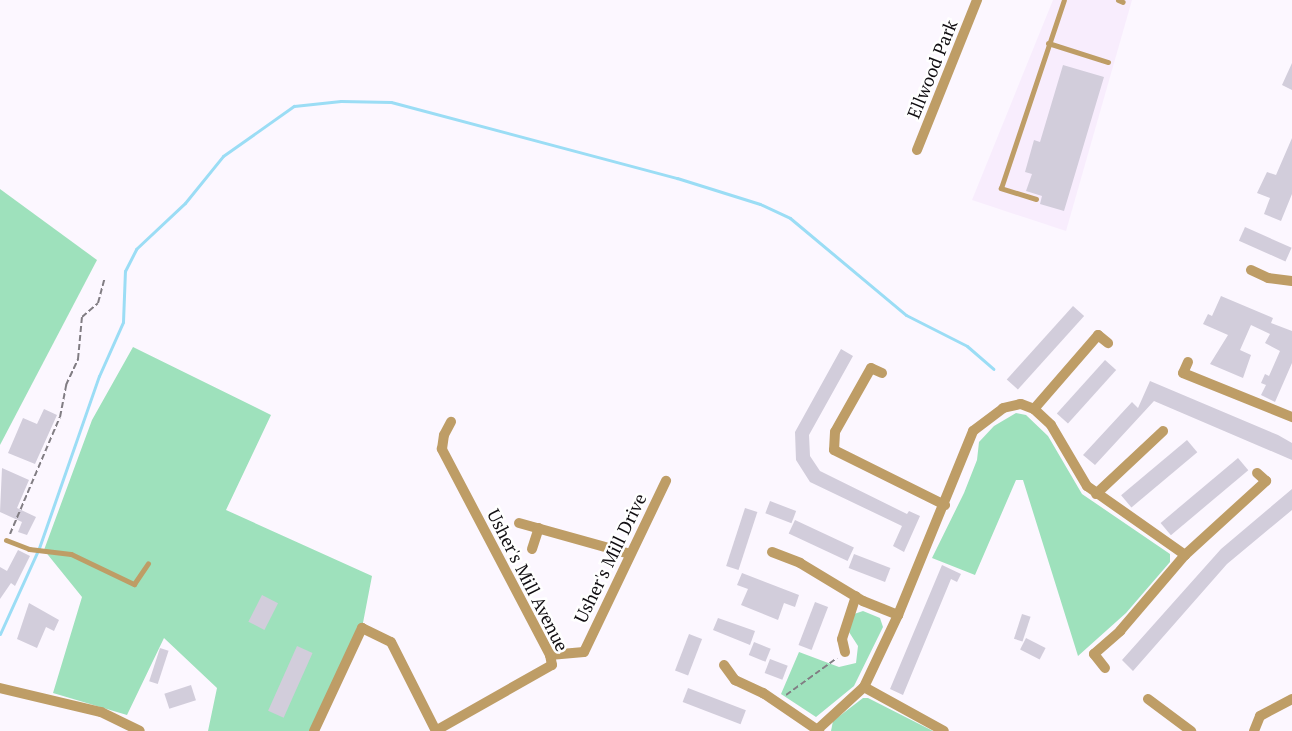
<!DOCTYPE html>
<style>
body{margin:0}
#map{position:relative;width:1292px;height:731px;overflow:hidden;background:#fcf7ff;font-family:"PT Serif",serif}
div>[style]{position:absolute}
.built>*{inset:0;background:#f8edfd}
.green>*{inset:0;background:#9ee1bc}
.stream>*{height:3px;margin:-1.5px;padding:0 1.5px;transform-origin:1.5px;border-radius:1.5px;background:#9bddf5}
.building>*{inset:0;background:#d2cddb;transform-origin:0 0}
.path>*{height:2px;margin-top:-1px;transform-origin:0;background:repeating-linear-gradient(90deg,#817d83 0 6px,transparent 0 9px)}
.lane>*{height:5px;margin:-2.5px;padding:0 2.5px;transform-origin:2.5px;border-radius:2.5px;background:#be9d66}
.street>*{height:10px;margin:-5px;padding:0 5px;transform-origin:5px;border-radius:5px;background:#be9d66}
span{translate:-50% -50%;white-space:nowrap;text-align:center;line-height:1.15;-webkit-text-stroke:5px #fff;paint-order:stroke}
.street-label{font-size:18px;color:#110e12}
</style>
<div id="map">
<div class="built">
<i style="clip-path:polygon(1053px 0,1132px 0,1066px 231px,972px 200px)"></i>
</div>
<div class="green">
<i style="clip-path:polygon(0 189px,97px 260px,0 445px)"></i>
<i style="clip-path:polygon(133px 347px,271px 415px,226px 510px,372px 576px,362px 628px,314px 731px,208px 731px,217px 688px,164px 638px,127px 715px,53px 693px,82px 597px,44px 550px,92px 420px)"></i>
<i style="clip-path:polygon(1016px 413px,1026px 415px,1048px 436px,1082px 494px,1170px 554px,1170px 562px,1126px 613px,1078px 656px,1023px 480px,1016px 480px,975px 575px,932px 558px,964px 493px,977px 460px,979px 442px,994px 426px)"></i>
<i style="clip-path:polygon(863px 611px,880px 618px,883px 627px,854px 686px,816px 717px,781px 694px,799px 652px,839px 667px,856px 663px,858px 646px,849px 632px,854px 614px)"></i>
<i style="clip-path:polygon(863px 698px,868px 698px,933px 731px,831px 731px,833px 721px)"></i>
</div>
<div class="stream">
<i style="left:0;top:634px;width:94px;rotate:-65.6deg"></i>
<i style="left:39px;top:548px;width:182px;rotate:-70.8deg"></i>
<i style="left:99px;top:376px;width:59px;rotate:-66deg"></i>
<i style="left:123px;top:322px;width:51px;rotate:-87.8deg"></i>
<i style="left:125px;top:271px;width:25px;rotate:-63deg"></i>
<i style="left:136px;top:249px;width:67px;rotate:-43.2deg"></i>
<i style="left:185px;top:203px;width:60px;rotate:-51deg"></i>
<i style="left:223px;top:156px;width:87px;rotate:-35.2deg"></i>
<i style="left:294px;top:106px;width:47px;rotate:-6.1deg"></i>
<i style="left:341px;top:101px;width:50px;rotate:1.1deg"></i>
<i style="left:391px;top:102px;width:296px;rotate:14.9deg"></i>
<i style="left:677px;top:178px;width:87px;rotate:17.4deg"></i>
<i style="left:760px;top:204px;width:33px;rotate:25deg"></i>
<i style="left:790px;top:218px;width:151px;rotate:39.9deg"></i>
<i style="left:906px;top:315px;width:68px;rotate:26.9deg"></i>
<i style="left:967px;top:346px;width:35px;rotate:41deg"></i>
</div>
<div class="building">
<i style="clip-path:polygon(1292px 63px,1292px 90px,1282px 85px)"></i>
<i style="clip-path:polygon(1063px 65px,1104px 77px,1064px 211px,1040px 204px,1042px 196px,1026px 191px,1032px 174px,1025px 172px,1034px 140px,1040px 142px)"></i>
<i style="clip-path:polygon(1292px 138px,1292px 194px,1281px 221px,1264px 214px,1270px 198px,1257px 193px,1267px 172px,1276px 175px)"></i>
<i style="left:1245px;top:227px;width:51px;height:15px;rotate:24deg"></i>
<i style="clip-path:polygon(1221px 296px,1273px 318px,1271px 323px,1292px 331px,1292px 363px,1275px 402px,1261px 395px,1266px 385px,1261px 383px,1265px 374px,1269px 376px,1280px 351px,1265px 343px,1270px 334px,1251px 325px,1240px 350px,1251px 355px,1243px 378px,1210px 364px,1228px 335px,1203px 324px,1208px 314px,1212px 316px)"></i>
<i style="left:1073px;top:306px;width:15px;height:99px;rotate:42deg"></i>
<i style="clip-path:polygon(841px 349px,853px 356px,809px 435px,810px 456px,820px 471px,907px 514px,909px 511px,920px 516px,904px 552px,893px 546px,902px 526px,810px 482px,796px 460px,795px 432px)"></i>
<i style="left:1105px;top:360px;width:15px;height:72px;rotate:42deg"></i>
<i style="clip-path:polygon(1150px 381px,1278px 435px,1292px 443px,1292px 460px,1154px 401px,1095px 465px,1083px 455px,1132px 402px,1138px 408px)"></i>
<i style="clip-path:polygon(44px 409px,57px 415px,35px 464px,8px 453px,23px 418px,37px 424px)"></i>
<i style="left:1187px;top:440px;width:16px;height:86px;rotate:50deg"></i>
<i style="left:1238px;top:458px;width:16px;height:101px;rotate:50deg"></i>
<i style="clip-path:polygon(2px 468px,29px 480px,17px 508px,36px 517px,27px 535px,18px 532px,22px 522px,0 512px)"></i>
<i style="clip-path:polygon(1292px 489px,1292px 510px,1227px 564px,1133px 671px,1122px 660px,1221px 549px)"></i>
<i style="left:770px;top:501px;width:28px;height:13px;rotate:21deg"></i>
<i style="left:745px;top:508px;width:13px;height:61px;rotate:18deg"></i>
<i style="left:795px;top:520px;width:65px;height:15px;rotate:25deg"></i>
<i style="clip-path:polygon(18px 550px,30px 556px,15px 586px,11px 583px,0 599px,0 567px,7px 571px)"></i>
<i style="left:854px;top:554px;width:39px;height:15px;rotate:21deg"></i>
<i style="clip-path:polygon(942px 565px,961px 574px,957px 582px,951px 579px,903px 695px,890px 689px)"></i>
<i style="clip-path:polygon(742px 573px,799px 595px,795px 607px,784px 603px,778px 620px,741px 605px,748px 589px,737px 585px)"></i>
<i style="left:262px;top:595px;width:18px;height:30px;rotate:27deg"></i>
<i style="left:815px;top:602px;width:14px;height:46px;rotate:21deg"></i>
<i style="clip-path:polygon(29px 603px,59px 620px,54px 631px,46px 627px,37px 648px,17px 639px)"></i>
<i style="left:1022px;top:614px;width:9px;height:26px;rotate:18deg"></i>
<i style="clip-path:polygon(718px 618px,755px 631px,750px 645px,713px 630px)"></i>
<i style="left:689px;top:634px;width:14px;height:39px;rotate:21deg"></i>
<i style="left:1026px;top:638px;width:22px;height:13px;rotate:27deg"></i>
<i style="left:754px;top:642px;width:18px;height:14px;rotate:22deg"></i>
<i style="left:297px;top:646px;width:17px;height:71px;rotate:24deg"></i>
<i style="left:160px;top:648px;width:9px;height:35px;rotate:18deg"></i>
<i style="left:770px;top:659px;width:19px;height:15px;rotate:21deg"></i>
<i style="left:191px;top:685px;width:16px;height:28px;rotate:72deg"></i>
<i style="left:688px;top:688px;width:62px;height:15px;rotate:21deg"></i>
</div>
<div class="path">
<i style="left:10px;top:534px;width:127px;rotate:-66.9deg"></i>
<i style="left:60px;top:417px;width:33px;rotate:-79deg"></i>
<i style="left:66px;top:385px;width:29px;rotate:-65deg"></i>
<i style="left:78px;top:359px;width:42px;rotate:-84.6deg"></i>
<i style="left:82px;top:317px;width:21px;rotate:-41deg"></i>
<i style="left:98px;top:303px;width:24px;rotate:-75deg"></i>
<i style="left:786px;top:695px;width:63px;rotate:-36deg"></i>
</div>
<div class="lane">
<i style="left:1118px;top:0;width:5px;rotate:22deg"></i>
<i style="left:1048px;top:43px;width:63px;rotate:17.6deg"></i>
<i style="left:1036px;top:199px;width:37px;rotate:-163deg"></i>
<i style="left:1001px;top:188px;width:198px;rotate:-71.5deg"></i>
<i style="left:6px;top:540px;width:25px;rotate:21deg"></i>
<i style="left:29px;top:549px;width:42px;rotate:6.8deg"></i>
<i style="left:71px;top:554px;width:70px;rotate:25.5deg"></i>
<i style="left:134px;top:584px;width:25px;rotate:-56deg"></i>
</div>
<div class="street">
<i style="left:917px;top:150px;width:162px;rotate:-68.2deg"></i>
<i style="left:1251px;top:270px;width:19px;rotate:25deg"></i>
<i style="left:1268px;top:278px;width:24px;rotate:7deg"></i>
<i style="left:1188px;top:362px;width:12px;rotate:114deg"></i>
<i style="left:1183px;top:373px;width:118px;rotate:22deg"></i>
<i style="left:882px;top:373px;width:12px;rotate:-156deg"></i>
<i style="left:871px;top:368px;width:73px;rotate:119.4deg"></i>
<i style="left:835px;top:432px;width:18px;rotate:93deg"></i>
<i style="left:834px;top:450px;width:124px;rotate:26.4deg"></i>
<i style="left:1034px;top:409px;width:98px;rotate:-49.1deg"></i>
<i style="left:1098px;top:335px;width:13px;rotate:39deg"></i>
<i style="left:1096px;top:494px;width:92px;rotate:-43.2deg"></i>
<i style="left:519px;top:523px;width:115px;rotate:15.6deg"></i>
<i style="left:532px;top:549px;width:22px;rotate:-72deg"></i>
<i style="left:772px;top:552px;width:30px;rotate:21deg"></i>
<i style="left:800px;top:563px;width:74px;rotate:31.1deg"></i>
<i style="left:863px;top:601px;width:38px;rotate:22deg"></i>
<i style="left:845px;top:652px;width:13px;rotate:-103deg"></i>
<i style="left:842px;top:639px;width:45px;rotate:-72deg"></i>
<i style="left:550px;top:655px;width:34px;rotate:-5deg"></i>
<i style="left:584px;top:652px;width:190px;rotate:-64.4deg"></i>
<i style="left:724px;top:665px;width:19px;rotate:54deg"></i>
<i style="left:735px;top:680px;width:31px;rotate:25deg"></i>
<i style="left:763px;top:693px;width:68px;rotate:34.2deg"></i>
<i style="left:1105px;top:668px;width:18px;rotate:-128deg"></i>
<i style="left:1094px;top:654px;width:35px;rotate:-41deg"></i>
<i style="left:1120px;top:631px;width:100px;rotate:-49.5deg"></i>
<i style="left:1185px;top:555px;width:110px;rotate:-42.4deg"></i>
<i style="left:1266px;top:481px;width:12px;rotate:-138deg"></i>
<i style="left:864px;top:687px;width:91px;rotate:28.8deg"></i>
<i style="left:0;top:688px;width:104px;rotate:13.4deg"></i>
<i style="left:101px;top:712px;width:43px;rotate:26deg"></i>
<i style="left:1148px;top:699px;width:54px;rotate:36.7deg"></i>
<i style="left:437px;top:730px;width:132px;rotate:-29.5deg"></i>
<i style="left:552px;top:665px;width:10px;rotate:-101deg"></i>
<i style="left:550px;top:655px;width:233px;rotate:-117.7deg"></i>
<i style="left:442px;top:449px;width:14px;rotate:-82deg"></i>
<i style="left:444px;top:435px;width:15px;rotate:-62deg"></i>
<i style="left:817px;top:730px;width:64px;rotate:-42.5deg"></i>
<i style="left:864px;top:687px;width:80px;rotate:-64.7deg"></i>
<i style="left:898px;top:615px;width:199px;rotate:-67.8deg"></i>
<i style="left:973px;top:431px;width:38px;rotate:-37deg"></i>
<i style="left:1003px;top:408px;width:18px;rotate:-13deg"></i>
<i style="left:1021px;top:404px;width:14px;rotate:21deg"></i>
<i style="left:1034px;top:409px;width:23px;rotate:43deg"></i>
<i style="left:1051px;top:425px;width:71px;rotate:59.5deg"></i>
<i style="left:1087px;top:486px;width:120px;rotate:35.1deg"></i>
<i style="left:314px;top:731px;width:114px;rotate:-65deg"></i>
<i style="left:362px;top:628px;width:32px;rotate:26deg"></i>
<i style="left:391px;top:642px;width:100px;rotate:63.2deg"></i>
<i style="left:1254px;top:731px;width:16px;rotate:-68deg"></i>
<i style="left:1260px;top:716px;width:36px;rotate:-28deg"></i>
</div>
<div class="street-label">
<span style="left:932px;top:69px;rotate:-68deg">Ellwood Park</span>
<span style="left:610px;top:558px;rotate:-64deg">Usher's Mill Drive</span>
<span style="left:528px;top:580px;rotate:63deg">Usher's Mill Avenue</span>
</div>
</div>
